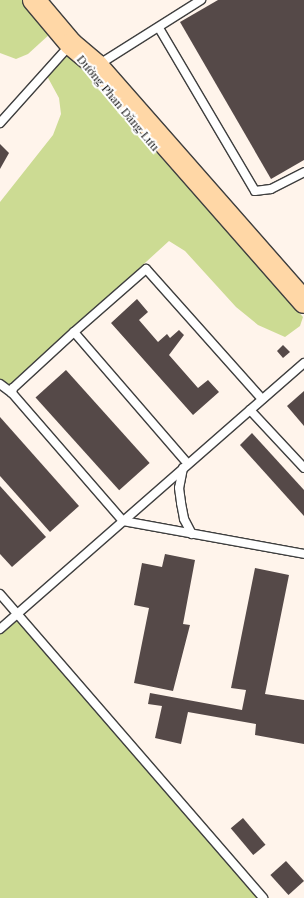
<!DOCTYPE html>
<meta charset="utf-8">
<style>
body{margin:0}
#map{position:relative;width:304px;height:898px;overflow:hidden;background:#fff4eb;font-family:"Playfair Display",serif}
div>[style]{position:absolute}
.forest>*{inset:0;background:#ccdb93}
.building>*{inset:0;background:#554948;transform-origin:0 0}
.roads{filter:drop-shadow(1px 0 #3f3f3f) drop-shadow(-1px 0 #3f3f3f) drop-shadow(0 1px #3f3f3f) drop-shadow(0 -1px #3f3f3f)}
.lane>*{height:8px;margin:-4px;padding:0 4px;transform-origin:4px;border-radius:4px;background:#fff}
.secondary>*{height:22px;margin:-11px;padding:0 11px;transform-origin:11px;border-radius:11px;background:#ffd7a6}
span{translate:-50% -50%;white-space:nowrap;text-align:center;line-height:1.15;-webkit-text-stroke:4px #fff;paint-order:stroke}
.street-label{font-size:12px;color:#0c0c0c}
</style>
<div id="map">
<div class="forest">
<i style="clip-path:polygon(0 0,23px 0,51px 33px,28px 54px,16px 59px,0 53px)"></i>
<i style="clip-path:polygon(68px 53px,303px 317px,300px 326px,285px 337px,258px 325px,236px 307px,185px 251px,169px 241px,9px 387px,0 380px,0 202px,53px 135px,61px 114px,59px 98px,47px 76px)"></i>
<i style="clip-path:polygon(17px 618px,259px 898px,0 898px,0 634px)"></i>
</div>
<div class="building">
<i style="clip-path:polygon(218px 0,304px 0,304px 160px,271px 179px,180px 22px)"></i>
<i style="clip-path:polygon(0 144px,9px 153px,0 169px)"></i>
<i style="clip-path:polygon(137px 299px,148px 312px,139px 320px,158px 342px,167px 334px,170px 338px,179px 330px,184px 335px,169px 355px,198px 388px,208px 380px,219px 392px,193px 415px,111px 323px)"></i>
<i style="clip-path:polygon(283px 345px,290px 352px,283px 358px,277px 351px)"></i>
<i style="left:66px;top:370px;width:125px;height:41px;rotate:48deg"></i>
<i style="clip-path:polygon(304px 391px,304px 426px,287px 406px)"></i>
<i style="clip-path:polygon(0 417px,79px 506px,50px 532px,0 476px)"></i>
<i style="clip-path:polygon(252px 433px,304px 490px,304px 516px,240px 445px)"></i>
<i style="clip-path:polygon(0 486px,46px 537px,12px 567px,0 554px)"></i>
<i style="clip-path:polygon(165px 554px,195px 560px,183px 624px,190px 625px,173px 691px,134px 683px,149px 608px,134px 605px,142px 563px,162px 567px)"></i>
<i style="clip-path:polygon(255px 568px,289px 575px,265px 694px,304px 700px,304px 744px,255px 735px,256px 724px,188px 712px,181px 744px,155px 738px,162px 706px,148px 704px,150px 693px,242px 710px,246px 690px,231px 688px)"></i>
<i style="left:243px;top:818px;width:35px;height:16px;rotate:50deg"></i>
<i style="left:286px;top:861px;width:27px;height:21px;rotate:48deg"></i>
</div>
<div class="roads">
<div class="lane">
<i style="left:159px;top:28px;width:189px;rotate:59.5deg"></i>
<i style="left:255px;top:191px;width:16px;rotate:-7deg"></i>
<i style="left:271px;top:189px;width:37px;rotate:-27deg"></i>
<i style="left:98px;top:65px;width:122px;rotate:-32.3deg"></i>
<i style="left:0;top:123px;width:106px;rotate:-48.1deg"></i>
<i style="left:74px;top:332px;width:174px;rotate:49.2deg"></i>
<i style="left:0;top:384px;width:15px;rotate:37deg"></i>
<i style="left:262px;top:399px;width:174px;rotate:-131.7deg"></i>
<i style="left:146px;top:269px;width:96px;rotate:138.8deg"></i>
<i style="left:74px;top:332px;width:83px;rotate:137.4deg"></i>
<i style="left:13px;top:388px;width:5px;rotate:101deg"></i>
<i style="left:12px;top:393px;width:169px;rotate:49.1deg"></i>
<i style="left:123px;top:521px;width:184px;rotate:10.3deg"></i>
<i style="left:250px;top:410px;width:79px;rotate:47deg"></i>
<i style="left:183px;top:468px;width:20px;rotate:101deg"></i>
<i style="left:179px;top:488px;width:15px;rotate:82deg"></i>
<i style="left:181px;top:503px;width:16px;rotate:79deg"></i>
<i style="left:184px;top:519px;width:17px;rotate:62deg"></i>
<i style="left:0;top:594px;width:402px;rotate:49.1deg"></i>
<i style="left:0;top:629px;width:404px;rotate:-41.2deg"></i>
</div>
<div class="secondary">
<i style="left:34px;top:0;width:57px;rotate:49.9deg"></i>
<i style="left:71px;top:44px;width:34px;rotate:40deg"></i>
<i style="left:97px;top:66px;width:314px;rotate:48.7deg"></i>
</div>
</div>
<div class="street-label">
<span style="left:118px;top:103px;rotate:50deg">Đường Phan Đăng Lưu</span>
</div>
</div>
